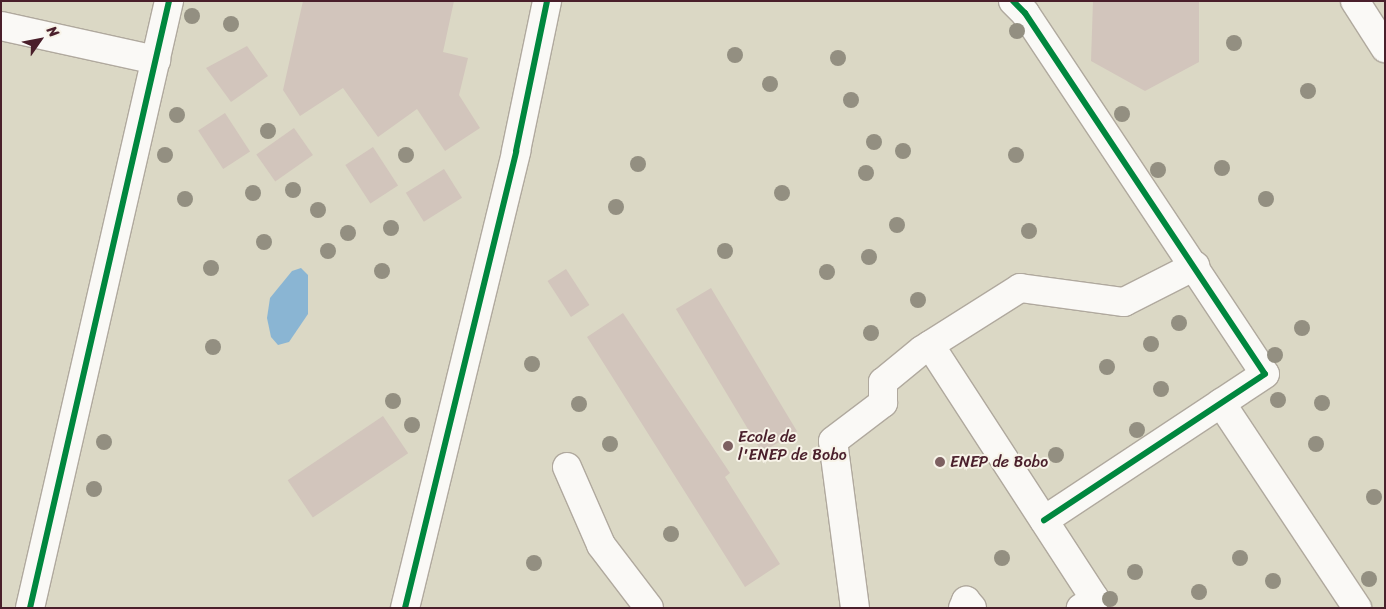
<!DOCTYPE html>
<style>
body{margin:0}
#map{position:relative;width:1386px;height:609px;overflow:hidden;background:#dbd8c5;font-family:Sriracha,sans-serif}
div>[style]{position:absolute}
.water>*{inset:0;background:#8ab5d3}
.building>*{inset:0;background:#d2c5bc;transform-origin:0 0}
.roads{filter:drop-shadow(1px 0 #b0a99e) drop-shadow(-1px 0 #b0a99e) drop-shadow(0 1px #b0a99e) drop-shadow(0 -1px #b0a99e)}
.minor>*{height:28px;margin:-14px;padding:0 14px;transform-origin:14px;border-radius:14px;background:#faf9f6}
.cycleway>*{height:6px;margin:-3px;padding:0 3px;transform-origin:3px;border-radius:3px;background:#00873e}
.trees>*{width:16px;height:16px;margin:-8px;border-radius:50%;background:#938f81}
.dots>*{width:14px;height:14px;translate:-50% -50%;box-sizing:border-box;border:2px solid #f7f3e8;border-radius:50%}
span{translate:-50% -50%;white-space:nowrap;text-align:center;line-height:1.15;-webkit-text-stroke:4px #f7f3e8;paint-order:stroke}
.poi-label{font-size:16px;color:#4a1f2b}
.left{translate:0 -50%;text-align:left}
.frame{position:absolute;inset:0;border:2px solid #4a1f2b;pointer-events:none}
.north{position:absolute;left:15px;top:15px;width:50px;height:50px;-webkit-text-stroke:4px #f7f3e8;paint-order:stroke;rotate:57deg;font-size:14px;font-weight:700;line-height:20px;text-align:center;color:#4a1f2b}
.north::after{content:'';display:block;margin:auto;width:18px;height:22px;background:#4a1f2b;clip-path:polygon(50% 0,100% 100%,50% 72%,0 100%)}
</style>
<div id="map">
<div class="water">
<i style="clip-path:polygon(301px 268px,308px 275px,308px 314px,289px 342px,278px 345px,271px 337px,267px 318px,270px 298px,292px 271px)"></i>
</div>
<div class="building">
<i style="clip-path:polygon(303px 1px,454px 1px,443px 52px,468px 58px,459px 95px,480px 128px,445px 151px,417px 109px,378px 137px,343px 88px,300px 116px,283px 90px)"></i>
<i style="clip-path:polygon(1093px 1px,1199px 1px,1199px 62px,1145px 91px,1091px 61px)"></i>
<i style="clip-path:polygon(247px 46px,268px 76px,231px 102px,206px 68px)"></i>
<i style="left:225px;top:113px;width:46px;height:32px;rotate:57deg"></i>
<i style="left:294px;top:128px;width:33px;height:46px;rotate:55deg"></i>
<i style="left:373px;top:147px;width:46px;height:33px;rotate:57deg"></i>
<i style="left:444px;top:169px;width:34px;height:45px;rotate:58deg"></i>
<i style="left:566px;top:269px;width:43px;height:22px;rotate:57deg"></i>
<i style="left:711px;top:288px;width:167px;height:41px;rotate:59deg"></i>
<i style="clip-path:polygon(623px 313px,730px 473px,725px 477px,780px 564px,745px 587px,587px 337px)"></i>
<i style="left:383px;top:416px;width:45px;height:115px;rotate:56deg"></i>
</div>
<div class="roads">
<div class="minor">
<i style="left:1013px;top:1px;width:17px;rotate:45deg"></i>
<i style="left:1025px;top:13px;width:433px;rotate:56.4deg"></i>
<i style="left:1265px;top:374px;width:265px;rotate:146.5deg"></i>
<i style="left:1355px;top:1px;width:56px;rotate:57.4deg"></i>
<i style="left:1px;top:26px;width:159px;rotate:12.4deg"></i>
<i style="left:930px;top:345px;width:303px;rotate:57deg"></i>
<i style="left:1095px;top:599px;width:17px;rotate:147deg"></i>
<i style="left:1221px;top:403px;width:246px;rotate:56.4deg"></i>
<i style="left:567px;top:467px;width:85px;rotate:66.4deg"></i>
<i style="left:601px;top:545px;width:79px;rotate:52.7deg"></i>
<i style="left:30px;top:608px;width:623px;rotate:-77.1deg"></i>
<i style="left:405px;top:608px;width:470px;rotate:-76.3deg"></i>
<i style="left:516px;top:151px;width:153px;rotate:-78.3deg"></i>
<i style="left:855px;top:608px;width:168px;rotate:-97.5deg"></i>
<i style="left:833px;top:441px;width:63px;rotate:-37.2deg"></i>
<i style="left:883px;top:403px;width:21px;rotate:-90deg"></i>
<i style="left:883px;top:382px;width:50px;rotate:-39.4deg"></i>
<i style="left:922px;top:350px;width:116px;rotate:-32.3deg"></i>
<i style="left:1020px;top:288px;width:105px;rotate:7.7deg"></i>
<i style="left:1124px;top:302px;width:80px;rotate:-26.9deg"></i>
<i style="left:963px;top:608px;width:8px;rotate:-67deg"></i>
<i style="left:966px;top:601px;width:9px;rotate:49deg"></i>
</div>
</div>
<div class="cycleway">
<i style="left:1013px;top:1px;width:17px;rotate:45deg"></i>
<i style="left:1025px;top:13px;width:433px;rotate:56.4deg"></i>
<i style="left:1265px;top:374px;width:265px;rotate:146.5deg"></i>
<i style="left:30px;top:608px;width:623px;rotate:-77.1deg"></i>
<i style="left:405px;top:608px;width:470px;rotate:-76.3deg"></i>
<i style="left:516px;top:151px;width:153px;rotate:-78.3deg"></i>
</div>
<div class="trees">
<i style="left:192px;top:16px"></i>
<i style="left:231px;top:24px"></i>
<i style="left:1017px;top:31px"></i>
<i style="left:1234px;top:43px"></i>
<i style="left:735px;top:55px"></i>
<i style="left:838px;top:58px"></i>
<i style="left:770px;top:84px"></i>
<i style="left:1308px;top:91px"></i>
<i style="left:851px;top:100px"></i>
<i style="left:1122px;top:114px"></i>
<i style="left:177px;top:115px"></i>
<i style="left:268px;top:131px"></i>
<i style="left:874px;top:142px"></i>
<i style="left:903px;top:151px"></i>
<i style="left:165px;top:155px"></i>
<i style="left:406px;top:155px"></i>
<i style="left:1016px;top:155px"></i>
<i style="left:638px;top:164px"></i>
<i style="left:1222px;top:168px"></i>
<i style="left:1158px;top:170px"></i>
<i style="left:866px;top:173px"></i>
<i style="left:293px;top:190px"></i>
<i style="left:253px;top:193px"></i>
<i style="left:782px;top:193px"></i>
<i style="left:185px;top:199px"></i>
<i style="left:1266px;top:199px"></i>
<i style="left:616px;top:207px"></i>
<i style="left:318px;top:210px"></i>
<i style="left:897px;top:225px"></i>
<i style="left:391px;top:228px"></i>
<i style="left:1029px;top:231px"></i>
<i style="left:348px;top:233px"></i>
<i style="left:264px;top:242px"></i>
<i style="left:328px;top:251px"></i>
<i style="left:725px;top:251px"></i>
<i style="left:869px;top:257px"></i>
<i style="left:211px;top:268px"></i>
<i style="left:382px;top:271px"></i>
<i style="left:827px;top:272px"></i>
<i style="left:918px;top:300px"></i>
<i style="left:1179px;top:323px"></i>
<i style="left:1302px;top:328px"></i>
<i style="left:871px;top:333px"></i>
<i style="left:1151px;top:344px"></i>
<i style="left:213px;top:347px"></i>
<i style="left:1275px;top:355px"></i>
<i style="left:532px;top:364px"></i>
<i style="left:1107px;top:367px"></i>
<i style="left:1161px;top:389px"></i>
<i style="left:1278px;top:400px"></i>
<i style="left:393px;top:401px"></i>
<i style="left:1322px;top:403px"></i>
<i style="left:579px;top:404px"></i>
<i style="left:412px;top:425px"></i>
<i style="left:1137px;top:430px"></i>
<i style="left:104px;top:442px"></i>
<i style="left:610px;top:444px"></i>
<i style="left:1316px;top:444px"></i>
<i style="left:1056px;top:455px"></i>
<i style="left:94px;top:489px"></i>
<i style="left:1374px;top:497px"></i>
<i style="left:671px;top:534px"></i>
<i style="left:1002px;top:558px"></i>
<i style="left:1240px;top:558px"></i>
<i style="left:534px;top:563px"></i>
<i style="left:1135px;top:572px"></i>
<i style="left:1369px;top:579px"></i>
<i style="left:1273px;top:581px"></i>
<i style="left:1199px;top:592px"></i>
<i style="left:1110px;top:599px"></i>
</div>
<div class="dots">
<i style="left:728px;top:446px;background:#7d6061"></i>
<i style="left:940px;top:462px;background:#7d6061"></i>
</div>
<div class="poi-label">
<span class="left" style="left:738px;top:446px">Ecole de<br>l'ENEP de Bobo</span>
<span class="left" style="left:950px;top:462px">ENEP de Bobo</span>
</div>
<div class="frame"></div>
<div class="north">N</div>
</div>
